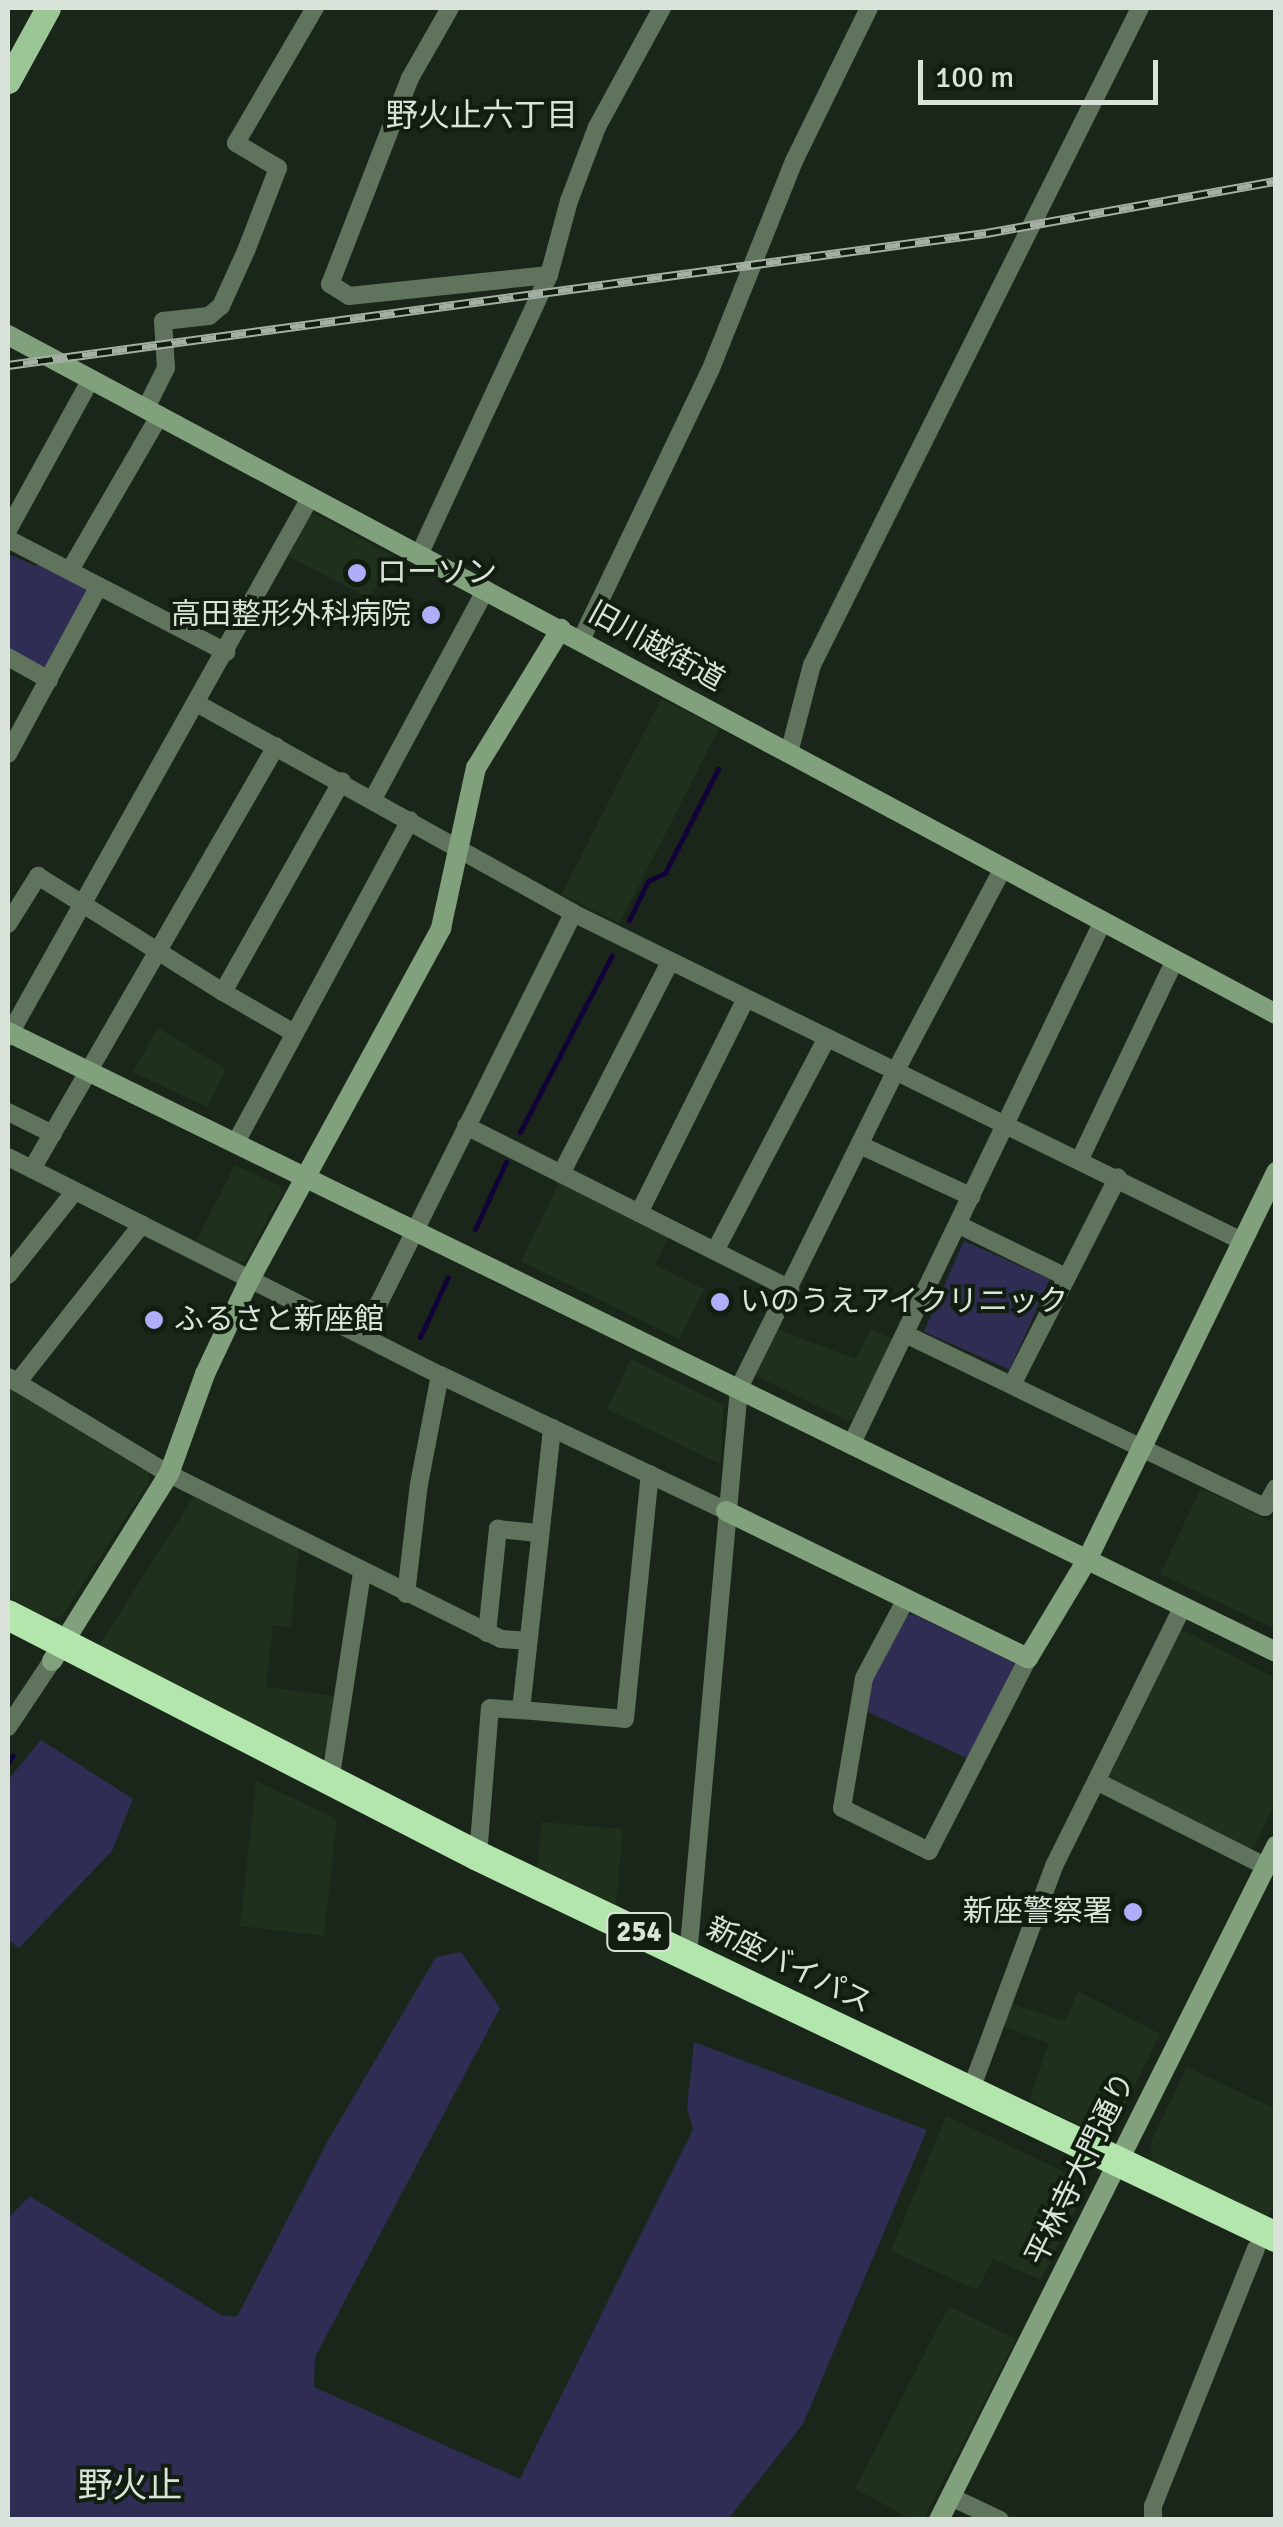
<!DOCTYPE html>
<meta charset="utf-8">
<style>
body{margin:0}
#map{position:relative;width:1283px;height:2527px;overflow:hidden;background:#1a2619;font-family:Signika,"Noto Sans JP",sans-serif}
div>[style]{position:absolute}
.built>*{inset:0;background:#1f301d;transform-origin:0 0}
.green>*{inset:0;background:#302d54;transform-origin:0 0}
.stream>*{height:5px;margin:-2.5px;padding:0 2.5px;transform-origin:2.5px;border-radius:2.5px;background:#110337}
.street>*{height:18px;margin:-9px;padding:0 9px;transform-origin:9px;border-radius:9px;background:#5f735d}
.secondary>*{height:20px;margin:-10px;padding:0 10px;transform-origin:10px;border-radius:10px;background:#81a17d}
.primary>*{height:25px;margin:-12.5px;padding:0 12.5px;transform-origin:12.5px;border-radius:12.5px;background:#9cc596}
.highway>*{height:30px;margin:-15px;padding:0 15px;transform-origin:15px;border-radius:15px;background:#b3e6ad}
.rail>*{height:9px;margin-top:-4.5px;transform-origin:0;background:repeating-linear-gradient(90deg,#111d0f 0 15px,#a5afa4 0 30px);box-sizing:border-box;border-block:2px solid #a5afa4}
.dots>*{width:28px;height:28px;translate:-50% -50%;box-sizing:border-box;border:5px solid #111d0f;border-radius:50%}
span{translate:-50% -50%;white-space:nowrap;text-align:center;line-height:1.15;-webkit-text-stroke:8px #111d0f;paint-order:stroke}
.shield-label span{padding:2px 8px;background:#111d0f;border:2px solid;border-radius:8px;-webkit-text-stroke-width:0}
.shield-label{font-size:28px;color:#dae3d9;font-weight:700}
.poi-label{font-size:30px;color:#dae3d9}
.left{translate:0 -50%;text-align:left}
.right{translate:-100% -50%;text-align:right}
.street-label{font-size:30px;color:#dae3d9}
.neighbourhood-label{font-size:32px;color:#dae3d9}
.quarter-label{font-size:35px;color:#dae3d9}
.frame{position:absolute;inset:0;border:10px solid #dae3d9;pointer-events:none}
.scale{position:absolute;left:918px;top:60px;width:240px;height:45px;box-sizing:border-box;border:5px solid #dae3d9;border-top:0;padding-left:12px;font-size:30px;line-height:35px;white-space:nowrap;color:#dae3d9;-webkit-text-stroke:8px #111d0f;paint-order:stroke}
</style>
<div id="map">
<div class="built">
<i style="clip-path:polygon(315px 514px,393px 556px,370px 599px,288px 556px,309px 516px)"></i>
<i style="left:661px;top:699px;width:65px;height:219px;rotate:27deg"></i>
<i style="clip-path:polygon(158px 1028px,226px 1069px,207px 1107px,133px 1072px)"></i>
<i style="clip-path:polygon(235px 1165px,279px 1185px,282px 1193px,246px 1260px,239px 1263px,196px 1241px)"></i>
<i style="clip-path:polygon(561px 1179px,670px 1234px,655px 1265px,704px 1289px,679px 1339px,521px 1261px)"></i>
<i style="clip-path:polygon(776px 1329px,856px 1359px,871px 1329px,894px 1340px,854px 1419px,848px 1421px,754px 1375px)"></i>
<i style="clip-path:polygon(631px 1359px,724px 1405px,720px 1464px,607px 1409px)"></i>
<i style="clip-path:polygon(8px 1388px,148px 1472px,150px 1480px,63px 1615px,47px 1619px,8px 1597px)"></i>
<i style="clip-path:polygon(1201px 1488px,1270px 1521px,1275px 1512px,1275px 1629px,1160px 1574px)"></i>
<i style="clip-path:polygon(194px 1496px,299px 1548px,291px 1627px,273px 1625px,266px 1687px,335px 1696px,328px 1753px,315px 1760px,98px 1647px)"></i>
<i style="clip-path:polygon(1185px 1631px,1275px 1678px,1275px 1803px,1254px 1847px,1247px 1849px,1110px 1782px,1108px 1774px,1178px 1633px)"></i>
<i style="clip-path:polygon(256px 1781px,337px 1819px,324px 1936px,240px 1926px)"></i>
<i style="clip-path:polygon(542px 1822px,623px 1829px,616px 1905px,537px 1867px)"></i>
<i style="clip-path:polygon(1078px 1991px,1160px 2034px,1117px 2123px,1093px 2132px,1029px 2100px,1049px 2043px,1001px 2026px,1010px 2003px,1065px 2021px)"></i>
<i style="clip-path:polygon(1187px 2067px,1275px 2109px,1275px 2202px,1268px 2218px,1153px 2163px,1150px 2144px)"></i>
<i style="clip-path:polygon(946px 2116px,1073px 2176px,1068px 2189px,1083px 2195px,1041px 2280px,993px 2259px,977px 2290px,891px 2251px)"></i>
<i style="clip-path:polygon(949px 2306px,1016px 2339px,924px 2519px,912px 2519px,855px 2489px)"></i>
</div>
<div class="green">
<i style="clip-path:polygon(8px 554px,36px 566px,39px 563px,87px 587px,88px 596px,49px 669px,8px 652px)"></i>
<i style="left:964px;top:1241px;width:94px;height:99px;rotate:24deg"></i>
<i style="clip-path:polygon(913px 1614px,1014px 1663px,1016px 1671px,971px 1760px,868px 1712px,872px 1678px,907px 1615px)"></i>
<i style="clip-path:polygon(41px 1740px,133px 1799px,112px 1851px,19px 1948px,8px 1940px,8px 1780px)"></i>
<i style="clip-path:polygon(461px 1952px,500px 2008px,315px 2357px,314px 2387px,520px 2479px,693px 2129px,687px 2108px,694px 2042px,927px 2130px,803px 2424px,728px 2519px,8px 2519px,8px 2218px,30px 2196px,221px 2315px,237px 2317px,330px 2137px,436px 1957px)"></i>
</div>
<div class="stream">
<i style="left:629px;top:920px;width:43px;rotate:-64deg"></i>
<i style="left:648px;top:881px;width:19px;rotate:-25deg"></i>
<i style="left:665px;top:873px;width:117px;rotate:-63deg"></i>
<i style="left:520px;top:1132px;width:199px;rotate:-62.5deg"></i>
<i style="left:475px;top:1229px;width:74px;rotate:-65.2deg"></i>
<i style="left:420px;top:1337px;width:66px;rotate:-65deg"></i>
<i style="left:8px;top:1763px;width:9px;rotate:-58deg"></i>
</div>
<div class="street">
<i style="left:450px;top:8px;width:81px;rotate:119.7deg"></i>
<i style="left:410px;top:78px;width:221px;rotate:111.2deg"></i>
<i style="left:330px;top:284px;width:22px;rotate:32deg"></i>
<i style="left:349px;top:296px;width:201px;rotate:-6deg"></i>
<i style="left:146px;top:408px;width:45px;rotate:-63.4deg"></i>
<i style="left:166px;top:368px;width:47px;rotate:-93.7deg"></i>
<i style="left:163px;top:321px;width:46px;rotate:-6.2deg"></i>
<i style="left:209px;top:316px;width:16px;rotate:-40deg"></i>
<i style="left:221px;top:306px;width:60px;rotate:-65.6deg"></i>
<i style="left:246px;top:251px;width:89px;rotate:-68.9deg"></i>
<i style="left:278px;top:168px;width:49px;rotate:-149.2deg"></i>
<i style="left:236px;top:143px;width:156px;rotate:-59.7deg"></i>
<i style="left:8px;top:530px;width:172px;rotate:-61.2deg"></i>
<i style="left:8px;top:539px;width:246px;rotate:27.4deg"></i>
<i style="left:419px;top:555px;width:309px;rotate:-65.1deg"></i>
<i style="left:549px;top:275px;width:77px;rotate:-74.9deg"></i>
<i style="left:569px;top:201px;width:79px;rotate:-69.3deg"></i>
<i style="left:597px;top:127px;width:136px;rotate:-61.4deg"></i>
<i style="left:70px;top:570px;width:179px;rotate:-59.9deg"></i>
<i style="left:581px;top:640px;width:298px;rotate:-64.4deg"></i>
<i style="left:710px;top:371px;width:226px;rotate:-68.2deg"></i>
<i style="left:794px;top:161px;width:170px;rotate:-63.9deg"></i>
<i style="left:8px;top:657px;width:47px;rotate:29.3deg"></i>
<i style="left:198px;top:704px;width:429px;rotate:29.1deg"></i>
<i style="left:573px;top:913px;width:745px;rotate:26.12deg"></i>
<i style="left:789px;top:753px;width:91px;rotate:-75.4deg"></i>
<i style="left:812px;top:665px;width:734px;rotate:-63.47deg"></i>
<i style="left:8px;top:754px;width:191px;rotate:-61.6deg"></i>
<i style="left:373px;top:799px;width:238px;rotate:-61.7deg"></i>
<i style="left:8px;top:924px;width:57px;rotate:-58deg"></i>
<i style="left:38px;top:876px;width:218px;rotate:32.1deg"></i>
<i style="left:223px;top:992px;width:242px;rotate:-60.6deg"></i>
<i style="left:223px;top:992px;width:82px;rotate:30deg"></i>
<i style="left:8px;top:1037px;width:620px;rotate:-60.75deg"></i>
<i style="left:8px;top:1112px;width:50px;rotate:26.1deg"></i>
<i style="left:466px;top:1126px;width:363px;rotate:26.7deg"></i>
<i style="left:235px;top:1144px;width:368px;rotate:-61.6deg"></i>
<i style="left:860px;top:1145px;width:123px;rotate:24.9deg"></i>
<i style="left:8px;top:1157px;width:484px;rotate:26.8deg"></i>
<i style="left:440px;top:1375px;width:317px;rotate:25.4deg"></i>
<i style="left:1080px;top:1159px;width:221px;rotate:-64.5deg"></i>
<i style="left:32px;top:1169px;width:488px;rotate:-60deg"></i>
<i style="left:561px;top:1174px;width:238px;rotate:-62.8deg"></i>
<i style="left:639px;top:1213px;width:238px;rotate:-63.5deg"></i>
<i style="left:959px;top:1225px;width:119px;rotate:25.9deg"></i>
<i style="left:715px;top:1251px;width:238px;rotate:-62.3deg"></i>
<i style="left:8px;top:1275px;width:107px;rotate:-51.4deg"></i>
<i style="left:905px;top:1334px;width:399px;rotate:25.7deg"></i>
<i style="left:1265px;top:1507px;width:22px;rotate:-60deg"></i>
<i style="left:363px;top:1335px;width:471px;rotate:-63.5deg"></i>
<i style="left:8px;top:1377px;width:188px;rotate:31.1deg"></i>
<i style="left:169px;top:1474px;width:371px;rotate:26.4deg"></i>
<i style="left:501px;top:1639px;width:26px;rotate:4deg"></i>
<i style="left:17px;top:1383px;width:202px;rotate:-51.8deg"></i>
<i style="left:1012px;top:1385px;width:233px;rotate:-63deg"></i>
<i style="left:851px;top:1445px;width:581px;rotate:-64.32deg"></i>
<i style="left:406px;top:1594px;width:111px;rotate:-83.3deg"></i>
<i style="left:419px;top:1484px;width:111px;rotate:-79.1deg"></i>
<i style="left:905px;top:1601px;width:87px;rotate:118deg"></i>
<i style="left:864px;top:1678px;width:132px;rotate:99.6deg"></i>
<i style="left:842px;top:1808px;width:97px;rotate:26.3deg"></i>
<i style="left:929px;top:1851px;width:217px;rotate:-62.8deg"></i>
<i style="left:487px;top:1633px;width:105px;rotate:-84deg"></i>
<i style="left:498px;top:1529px;width:40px;rotate:5.7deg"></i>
<i style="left:521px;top:1710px;width:104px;rotate:4.9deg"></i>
<i style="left:625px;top:1719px;width:246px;rotate:-84.2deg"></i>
<i style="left:8px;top:1727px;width:79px;rotate:-56.3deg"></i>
<i style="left:330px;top:1782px;width:212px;rotate:-81.3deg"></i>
<i style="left:1098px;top:1782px;width:187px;rotate:26.7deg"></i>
<i style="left:478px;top:1856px;width:148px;rotate:-85.4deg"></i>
<i style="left:490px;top:1708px;width:31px;rotate:4deg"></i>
<i style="left:521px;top:1710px;width:284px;rotate:-83.7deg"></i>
<i style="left:688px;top:1956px;width:570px;rotate:-84.87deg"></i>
<i style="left:739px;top:1388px;width:350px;rotate:-63.7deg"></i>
<i style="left:894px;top:1074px;width:233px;rotate:-62.1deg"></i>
<i style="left:970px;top:2092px;width:243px;rotate:-69.6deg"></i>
<i style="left:1055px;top:1864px;width:286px;rotate:-63.6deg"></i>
<i style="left:951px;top:2497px;width:54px;rotate:25.1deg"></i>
<i style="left:1153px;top:2520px;width:14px;rotate:-90deg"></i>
<i style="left:1153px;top:2506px;width:277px;rotate:-68.2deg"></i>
</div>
<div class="secondary">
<i style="left:8px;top:335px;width:1438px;rotate:28.17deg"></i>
<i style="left:8px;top:1032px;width:1411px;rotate:26.06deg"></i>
<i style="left:726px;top:1511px;width:336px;rotate:26deg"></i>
<i style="left:1028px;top:1658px;width:114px;rotate:-59deg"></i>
<i style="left:1087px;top:1560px;width:432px;rotate:-64deg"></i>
<i style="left:52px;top:1661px;width:221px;rotate:-58deg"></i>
<i style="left:169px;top:1474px;width:106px;rotate:-70.2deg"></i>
<i style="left:205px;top:1374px;width:105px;rotate:-64.7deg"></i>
<i style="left:250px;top:1279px;width:400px;rotate:-61.4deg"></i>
<i style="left:441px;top:928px;width:164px;rotate:-77.7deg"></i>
<i style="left:476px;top:768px;width:163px;rotate:-58.6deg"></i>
<i style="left:939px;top:2520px;width:754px;rotate:-63.43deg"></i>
</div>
<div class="primary">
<i style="left:8px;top:81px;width:83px;rotate:-61.3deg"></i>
</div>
<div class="highway">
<i style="left:8px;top:1615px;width:528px;rotate:27.15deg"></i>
<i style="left:478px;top:1856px;width:884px;rotate:25.52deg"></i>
</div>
<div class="rail">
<i style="left:8px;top:365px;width:987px;rotate:-7.69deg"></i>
<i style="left:986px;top:233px;width:295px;rotate:-10.2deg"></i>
</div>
<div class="dots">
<i style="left:357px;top:573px;background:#b1adfa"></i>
<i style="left:431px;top:615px;background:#b1adfa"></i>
<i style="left:720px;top:1302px;background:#b1adfa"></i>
<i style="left:154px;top:1320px;background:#b1adfa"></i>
<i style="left:1133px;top:1912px;background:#b1adfa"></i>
</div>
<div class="shield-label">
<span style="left:639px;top:1932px">254</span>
</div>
<div class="poi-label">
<span class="left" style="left:377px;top:573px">ローソン</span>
<span class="right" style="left:411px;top:615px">高田整形外科病院</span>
<span class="left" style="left:740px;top:1302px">いのうえアイクリニック</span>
<span class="left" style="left:174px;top:1320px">ふるさと新座館</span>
<span class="right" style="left:1113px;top:1912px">新座警察署</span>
</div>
<div class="street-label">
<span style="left:656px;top:647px;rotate:29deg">旧川越街道</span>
<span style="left:789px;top:1966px;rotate:26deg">新座バイパス</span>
<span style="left:1081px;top:2169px;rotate:-64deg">平林寺大門通り</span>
</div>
<div class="neighbourhood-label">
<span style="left:482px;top:116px">野火止六丁目</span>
</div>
<div class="quarter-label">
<span style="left:130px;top:2486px">野火止</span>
</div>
<div class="frame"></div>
<div class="scale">100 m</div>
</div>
